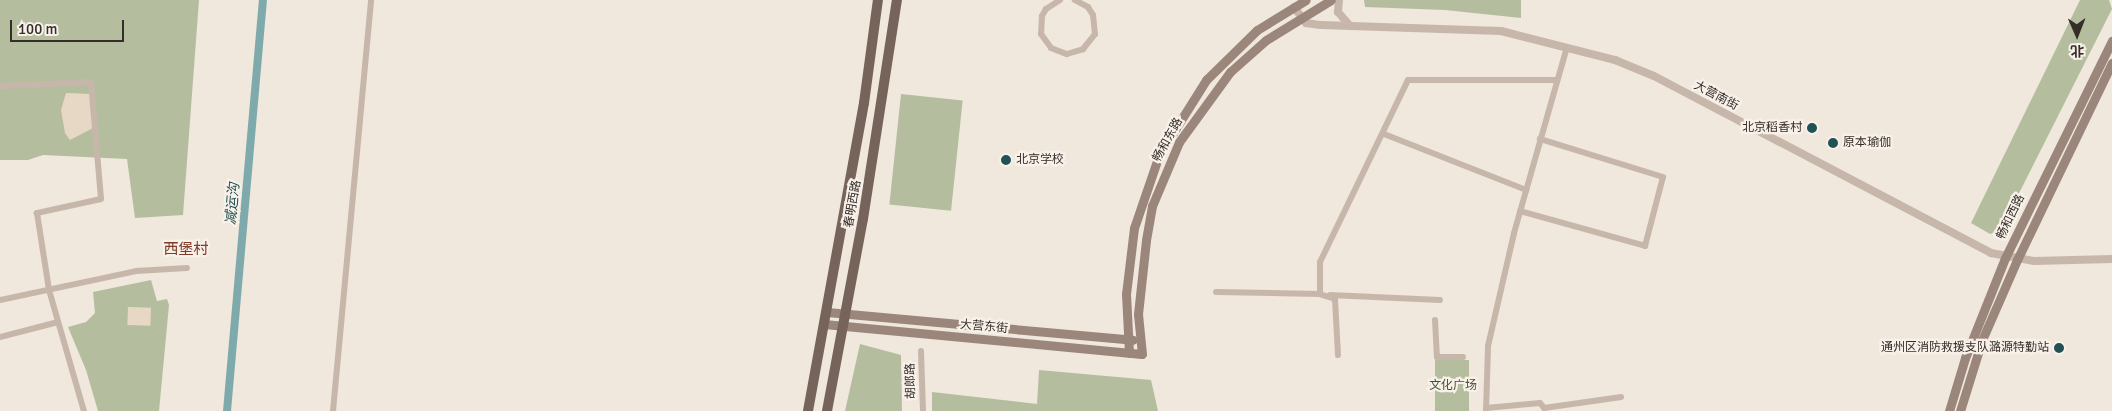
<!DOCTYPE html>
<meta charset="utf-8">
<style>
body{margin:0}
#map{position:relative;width:2112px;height:411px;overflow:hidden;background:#f0e7dd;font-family:Signika,"Noto Sans SC",sans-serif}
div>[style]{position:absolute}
.green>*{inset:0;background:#b4be9e;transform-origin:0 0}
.plaza>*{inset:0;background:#e7d8c5;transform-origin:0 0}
.canal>*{height:8px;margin:-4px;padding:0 4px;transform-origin:4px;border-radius:4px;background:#7eaaab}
.minor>*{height:6px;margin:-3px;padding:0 3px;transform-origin:3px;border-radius:3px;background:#c7b7aa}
.tertiary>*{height:8px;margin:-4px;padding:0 4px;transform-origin:4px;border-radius:4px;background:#c7b7aa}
.secondary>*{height:9px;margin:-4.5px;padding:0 4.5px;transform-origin:4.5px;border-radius:4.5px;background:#9b867b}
.primary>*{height:10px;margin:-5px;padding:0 5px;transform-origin:5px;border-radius:5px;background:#76645b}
.dots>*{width:14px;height:14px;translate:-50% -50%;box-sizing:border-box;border:2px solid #f8f1e9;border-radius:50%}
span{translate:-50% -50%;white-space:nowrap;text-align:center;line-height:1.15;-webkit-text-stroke:4.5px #f8f1e9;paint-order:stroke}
.street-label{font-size:12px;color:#352d29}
.poi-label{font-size:12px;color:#352d29}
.right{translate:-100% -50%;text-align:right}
.left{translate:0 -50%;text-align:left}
.park-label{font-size:12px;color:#45522e}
.water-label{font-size:14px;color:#215154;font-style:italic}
.quarter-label{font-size:15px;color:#7e3b28}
.north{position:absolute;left:2052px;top:10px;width:50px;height:50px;-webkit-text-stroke:4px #f8f1e9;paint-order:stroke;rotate:179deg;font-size:14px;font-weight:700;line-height:20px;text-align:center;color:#352d29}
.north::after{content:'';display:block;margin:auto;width:18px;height:22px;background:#352d29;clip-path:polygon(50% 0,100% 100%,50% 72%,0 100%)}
.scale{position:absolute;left:10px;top:20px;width:114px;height:22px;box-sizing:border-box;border:2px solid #352d29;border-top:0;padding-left:6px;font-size:15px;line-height:18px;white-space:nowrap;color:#352d29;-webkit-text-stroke:4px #f8f1e9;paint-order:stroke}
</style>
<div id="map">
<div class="green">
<i style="clip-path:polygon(0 0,199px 0,183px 215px,135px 218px,127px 159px,43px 155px,28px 160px,0 160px)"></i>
<i style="clip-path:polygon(1364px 0,1521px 0,1521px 18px,1445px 10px,1365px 7px)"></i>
<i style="clip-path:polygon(2080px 0,2109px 0,2112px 9px,2000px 231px,1990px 234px,1971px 223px)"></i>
<i style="left:901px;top:94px;width:62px;height:111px;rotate:6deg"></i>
<i style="clip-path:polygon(151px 280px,157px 301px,167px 299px,169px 305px,159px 411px,98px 411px,86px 370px,68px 327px,86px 322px,95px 313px,93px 292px)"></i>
<i style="clip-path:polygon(860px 344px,901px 355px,902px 411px,845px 411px)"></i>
<i style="left:1435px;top:360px;width:34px;height:51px"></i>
<i style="clip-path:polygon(1039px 370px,1151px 380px,1158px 411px,932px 411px,932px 392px,1037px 404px)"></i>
</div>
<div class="plaza">
<i style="clip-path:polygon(66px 93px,92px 94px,95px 127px,70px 140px,65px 133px,61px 110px)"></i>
<i style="left:128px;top:307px;width:23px;height:18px;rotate:2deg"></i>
</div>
<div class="canal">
<i style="left:227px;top:411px;width:413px;rotate:-85deg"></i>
</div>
<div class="minor">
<i style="left:1060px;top:0;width:17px;rotate:147deg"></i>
<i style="left:1046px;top:9px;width:8px;rotate:120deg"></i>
<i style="left:1042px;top:16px;width:18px;rotate:93deg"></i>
<i style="left:1041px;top:34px;width:17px;rotate:54deg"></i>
<i style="left:1051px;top:48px;width:17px;rotate:21deg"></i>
<i style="left:1067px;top:54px;width:17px;rotate:-17deg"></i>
<i style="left:1083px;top:49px;width:19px;rotate:-51deg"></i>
<i style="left:1095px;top:34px;width:19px;rotate:-96deg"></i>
<i style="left:1093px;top:15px;width:9px;rotate:-122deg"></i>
<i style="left:1088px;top:7px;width:15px;rotate:-152deg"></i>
<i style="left:0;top:86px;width:91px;rotate:-2.5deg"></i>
<i style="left:91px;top:82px;width:117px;rotate:85.1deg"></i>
<i style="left:101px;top:199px;width:66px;rotate:167.7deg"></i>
<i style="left:37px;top:213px;width:78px;rotate:81.1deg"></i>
<i style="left:49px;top:290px;width:126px;rotate:73.9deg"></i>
<i style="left:1384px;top:134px;width:153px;rotate:21.5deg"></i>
<i style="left:1520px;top:211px;width:130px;rotate:15.6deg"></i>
<i style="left:1645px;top:246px;width:71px;rotate:-75.4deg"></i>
<i style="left:1663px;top:177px;width:129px;rotate:-162.8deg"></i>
<i style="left:1216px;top:292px;width:104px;rotate:1.1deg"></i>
<i style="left:1330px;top:295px;width:110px;rotate:2.6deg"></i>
<i style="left:0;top:300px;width:139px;rotate:-12deg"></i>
<i style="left:136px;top:271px;width:51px;rotate:-3.4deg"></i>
<i style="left:1435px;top:320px;width:37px;rotate:87deg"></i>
<i style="left:1437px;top:357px;width:26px"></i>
<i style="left:0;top:337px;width:60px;rotate:-14.5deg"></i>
<i style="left:921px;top:351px;width:60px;rotate:88.1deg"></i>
<i style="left:1338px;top:355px;width:56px;rotate:-93.1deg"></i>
<i style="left:1335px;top:299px;width:16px;rotate:-162deg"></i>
<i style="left:1320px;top:294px;width:32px;rotate:-90deg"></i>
<i style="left:1320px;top:262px;width:202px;rotate:-64.2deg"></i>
<i style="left:1408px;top:80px;width:149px"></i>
<i style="left:1486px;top:408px;width:54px;rotate:-5.3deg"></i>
<i style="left:1540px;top:403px;width:6px;rotate:51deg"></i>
<i style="left:1544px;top:408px;width:78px;rotate:-8.1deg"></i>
<i style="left:333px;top:411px;width:413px;rotate:-84.7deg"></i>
<i style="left:1486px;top:411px;width:65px;rotate:-88.2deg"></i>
<i style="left:1488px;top:346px;width:116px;rotate:-77deg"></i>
<i style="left:1514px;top:233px;width:193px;rotate:-74.1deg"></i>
</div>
<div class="tertiary">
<i style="left:1339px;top:0;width:12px;rotate:95deg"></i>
<i style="left:1338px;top:12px;width:18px;rotate:49deg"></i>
<i style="left:1294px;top:7px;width:20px;rotate:53deg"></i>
<i style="left:1306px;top:23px;width:15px;rotate:8deg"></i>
<i style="left:1321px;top:25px;width:180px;rotate:1.9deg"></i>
<i style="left:1501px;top:31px;width:118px;rotate:14.3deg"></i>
<i style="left:1615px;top:60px;width:42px;rotate:22.3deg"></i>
<i style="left:1654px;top:76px;width:381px;rotate:27.7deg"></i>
<i style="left:1991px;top:253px;width:44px;rotate:10.5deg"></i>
<i style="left:2034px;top:261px;width:78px;rotate:-1.5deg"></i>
</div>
<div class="secondary">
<i style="left:827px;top:312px;width:307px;rotate:5.2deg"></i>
<i style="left:824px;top:324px;width:319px;rotate:5.4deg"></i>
<i style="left:1142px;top:354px;width:40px;rotate:-95.7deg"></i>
<i style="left:1138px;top:314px;width:74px;rotate:-83.8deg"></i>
<i style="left:1146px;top:240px;width:35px;rotate:-80deg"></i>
<i style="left:1152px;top:206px;width:69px;rotate:-67.1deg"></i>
<i style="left:1179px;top:142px;width:87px;rotate:-53.9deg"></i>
<i style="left:1230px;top:72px;width:48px;rotate:-41.6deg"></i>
<i style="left:1266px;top:40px;width:76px;rotate:-31.6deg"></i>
<i style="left:1129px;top:353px;width:59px;rotate:-92.9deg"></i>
<i style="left:1126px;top:294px;width:66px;rotate:-83.1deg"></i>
<i style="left:1134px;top:228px;width:77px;rotate:-71.1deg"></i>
<i style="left:1159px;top:155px;width:89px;rotate:-57.9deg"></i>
<i style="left:1206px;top:80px;width:71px;rotate:-44.4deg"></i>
<i style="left:1257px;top:30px;width:57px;rotate:-31.5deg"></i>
<i style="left:1949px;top:411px;width:55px;rotate:-73.2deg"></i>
<i style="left:1965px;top:358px;width:108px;rotate:-68.2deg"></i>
<i style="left:2005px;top:258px;width:242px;rotate:-63.8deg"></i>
<i style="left:1960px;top:411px;width:74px;rotate:-72.8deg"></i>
<i style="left:1982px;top:340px;width:87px;rotate:-66.4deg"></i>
<i style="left:2017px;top:260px;width:219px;rotate:-64.3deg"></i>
</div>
<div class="primary">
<i style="left:808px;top:411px;width:313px;rotate:-79.7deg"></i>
<i style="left:864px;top:103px;width:104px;rotate:-82.3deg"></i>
<i style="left:827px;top:411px;width:195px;rotate:-79.4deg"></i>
<i style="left:863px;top:219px;width:222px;rotate:-81.2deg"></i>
</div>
<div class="dots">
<i style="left:1812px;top:128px;background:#215154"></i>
<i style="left:1833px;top:143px;background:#215154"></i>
<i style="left:1006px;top:160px;background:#215154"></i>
<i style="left:2059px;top:348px;background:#215154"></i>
</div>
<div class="street-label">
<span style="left:1716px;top:96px;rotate:28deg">大营南街</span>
<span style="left:1168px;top:140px;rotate:-61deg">畅和东路</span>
<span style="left:853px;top:204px;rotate:-80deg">春明西路</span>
<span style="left:2011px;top:217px;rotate:-64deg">畅和西路</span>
<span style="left:984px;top:327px;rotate:5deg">大营东街</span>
<span style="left:911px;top:381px;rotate:-91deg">胡郎路</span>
</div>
<div class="poi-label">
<span class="right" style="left:1802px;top:128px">北京稻香村</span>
<span class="left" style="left:1843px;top:143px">原本瑜伽</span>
<span class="left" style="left:1016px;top:160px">北京学校</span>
<span class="right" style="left:2049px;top:348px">通州区消防救援支队潞源特勤站</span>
</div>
<div class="park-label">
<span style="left:1453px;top:386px">文化广场</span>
</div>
<div class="water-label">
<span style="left:233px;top:204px;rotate:-85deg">减运沟</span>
</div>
<div class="quarter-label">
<span style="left:186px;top:250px">西堡村</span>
</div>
<div class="north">北</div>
<div class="scale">100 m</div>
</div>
